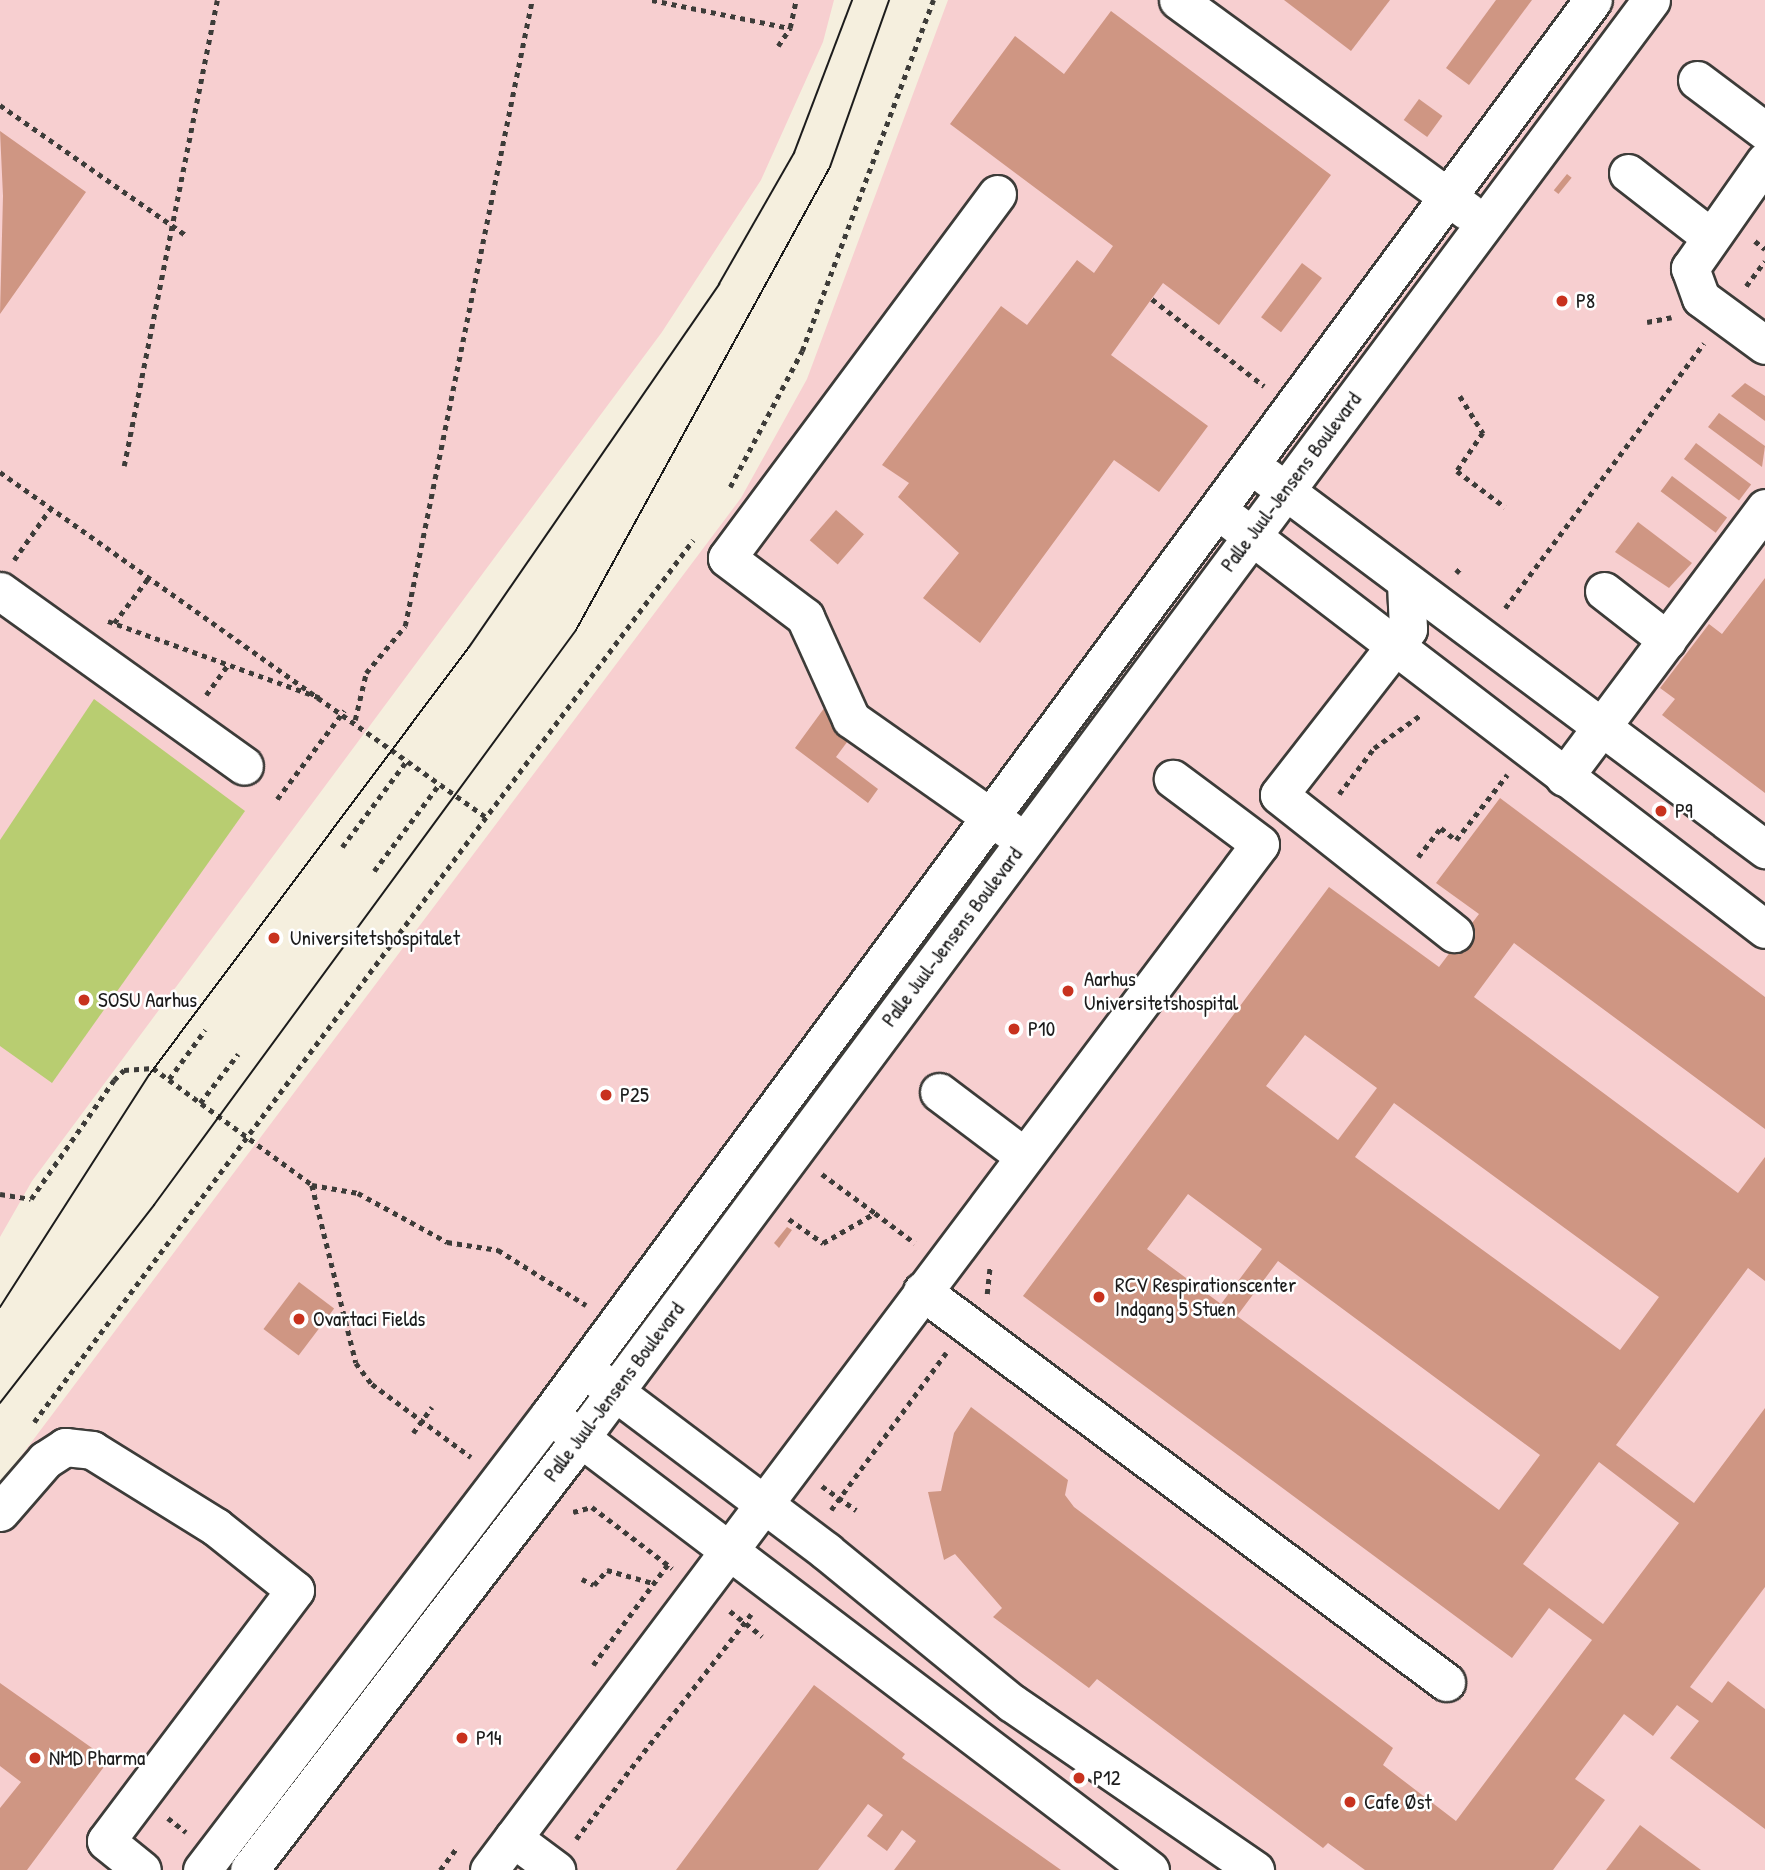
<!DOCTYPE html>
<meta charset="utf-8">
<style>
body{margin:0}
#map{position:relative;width:1765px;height:1870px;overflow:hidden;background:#f5efde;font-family:"Patrick Hand",sans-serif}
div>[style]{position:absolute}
.built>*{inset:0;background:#f7cfd0}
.green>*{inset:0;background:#b8cd71}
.building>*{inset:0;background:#cf9683;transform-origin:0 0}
.path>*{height:4.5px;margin-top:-2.25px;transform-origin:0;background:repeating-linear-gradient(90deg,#3d3c39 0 5px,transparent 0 10px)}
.roads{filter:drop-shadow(2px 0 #3d3c39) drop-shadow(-2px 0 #3d3c39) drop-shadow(0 2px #3d3c39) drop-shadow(0 -2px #3d3c39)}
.minor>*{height:37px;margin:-18.5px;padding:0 18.5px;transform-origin:18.5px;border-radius:18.5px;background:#fff}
.tram>*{height:2px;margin:-1px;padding:0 1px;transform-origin:1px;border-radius:1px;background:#1c1c1c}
.dots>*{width:19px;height:19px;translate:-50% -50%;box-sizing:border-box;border:4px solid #fff;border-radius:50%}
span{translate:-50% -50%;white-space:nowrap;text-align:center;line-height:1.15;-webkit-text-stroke:5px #fff;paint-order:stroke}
.poi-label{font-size:21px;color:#1c1c1c}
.left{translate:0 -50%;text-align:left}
.street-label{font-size:21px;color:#1c1c1c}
</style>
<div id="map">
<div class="built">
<i style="clip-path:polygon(0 0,834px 0,823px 42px,761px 180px,662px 332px,32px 1181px,0 1237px)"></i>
<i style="clip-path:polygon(948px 0,1765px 0,1765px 1870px,0 1870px,0 1484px,741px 498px,807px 379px)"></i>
</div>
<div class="green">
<i style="clip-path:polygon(94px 699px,245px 811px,52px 1083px,0 1046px,0 840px)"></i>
</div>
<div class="building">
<i style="clip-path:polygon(1284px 0,1390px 0,1351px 51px)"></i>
<i style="clip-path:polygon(1496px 0,1532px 0,1469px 85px,1446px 68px)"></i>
<i style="clip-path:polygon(1111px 11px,1331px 175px,1219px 325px,1163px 283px,1111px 355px,1208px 426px,1159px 492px,1114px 460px,980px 643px,923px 598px,959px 553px,898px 497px,909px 483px,882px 465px,1001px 306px,1027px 325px,1077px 260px,1094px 273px,1113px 246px,950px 124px,1015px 36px,1064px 74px)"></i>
<i style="left:1419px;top:99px;width:29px;height:26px;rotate:36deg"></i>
<i style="clip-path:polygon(0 131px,86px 192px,0 314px,3px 196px)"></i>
<i style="left:1567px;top:174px;width:6px;height:21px;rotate:39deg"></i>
<i style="left:1302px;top:263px;width:25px;height:68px;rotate:37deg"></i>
<i style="clip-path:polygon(1745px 383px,1765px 396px,1765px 421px,1731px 396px)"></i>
<i style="clip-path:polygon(1719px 413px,1765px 446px,1762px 467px,1708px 427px)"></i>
<i style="left:1696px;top:443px;width:69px;height:20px;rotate:37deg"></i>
<i style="left:1672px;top:476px;width:69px;height:19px;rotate:37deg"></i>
<i style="left:836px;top:510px;width:37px;height:40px;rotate:41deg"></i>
<i style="clip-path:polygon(1638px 522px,1692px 563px,1669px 588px,1615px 552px)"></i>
<i style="clip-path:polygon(1765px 578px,1765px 793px,1662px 715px,1675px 699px,1660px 688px,1709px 624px,1722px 634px)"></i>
<i style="clip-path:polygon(825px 707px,856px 730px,836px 757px,878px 789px,868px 803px,795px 748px)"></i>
<i style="clip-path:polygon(evenodd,1500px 798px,1765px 997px,1765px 1129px,1514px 943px,1474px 997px,1738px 1193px,1765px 1157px,1765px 1281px,1748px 1268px,1616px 1445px,1694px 1503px,1765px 1408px,1765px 1587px,1690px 1687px,1712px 1703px,1728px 1681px,1765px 1709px,1765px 1829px,1670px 1758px,1699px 1721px,1677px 1705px,1653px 1736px,1624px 1714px,1575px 1779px,1605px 1800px,1553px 1870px,1365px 1870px,1328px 1843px,1323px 1848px,1097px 1679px,1089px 1688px,993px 1617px,1002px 1608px,955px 1554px,944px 1560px,928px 1492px,941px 1491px,954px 1433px,971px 1407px,1068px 1480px,1065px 1495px,1074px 1507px,1393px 1748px,1383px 1765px,1456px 1821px,1592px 1640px,1549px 1608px,1512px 1658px,1023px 1296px,1329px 887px,1439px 967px,1479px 914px,1436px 883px,1500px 798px,1305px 1035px,1377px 1088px,1338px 1140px,1266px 1086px,1305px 1035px,1500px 798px,1394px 1103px,1659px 1297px,1620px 1350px,1355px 1157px,1394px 1103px,1500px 798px,1188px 1194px,1262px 1249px,1221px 1304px,1147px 1249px,1188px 1194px,1500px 798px,1278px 1261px,1540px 1455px,1499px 1510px,1237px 1316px,1278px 1261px,1500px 798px,1599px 1462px,1679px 1523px,1603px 1624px,1523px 1564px,1599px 1462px)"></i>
<i style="clip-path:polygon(787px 1227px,792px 1230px,779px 1248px,774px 1243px)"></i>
<i style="left:299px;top:1282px;width:44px;height:59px;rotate:37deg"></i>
<i style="clip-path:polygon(0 1683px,109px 1760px,27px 1870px,0 1870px,0 1808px,21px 1782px,0 1766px)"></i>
<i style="clip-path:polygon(814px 1685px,905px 1754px,902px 1758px,1061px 1870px,894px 1870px,916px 1841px,902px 1830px,887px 1851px,867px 1836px,883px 1815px,868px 1804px,818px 1870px,676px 1870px)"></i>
<i style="clip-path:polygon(1640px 1825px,1701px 1870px,1606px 1870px)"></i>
</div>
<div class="path">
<i style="left:652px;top:0;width:141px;rotate:11.5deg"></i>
<i style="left:778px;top:46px;width:22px;rotate:-56deg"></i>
<i style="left:790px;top:28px;width:29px;rotate:-78deg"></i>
<i style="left:0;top:105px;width:227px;rotate:35deg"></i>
<i style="left:1755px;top:241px;width:13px;rotate:39deg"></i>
<i style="left:1746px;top:286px;width:31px;rotate:-53deg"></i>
<i style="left:1152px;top:299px;width:142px;rotate:37.8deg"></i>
<i style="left:1647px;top:322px;width:25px;rotate:-11deg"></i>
<i style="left:1460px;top:396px;width:44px;rotate:58.1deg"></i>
<i style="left:1483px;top:433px;width:46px;rotate:124.4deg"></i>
<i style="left:1457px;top:471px;width:60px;rotate:36.9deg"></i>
<i style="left:124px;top:466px;width:475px;rotate:-78.7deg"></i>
<i style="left:0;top:472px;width:596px;rotate:35.37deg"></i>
<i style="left:730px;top:487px;width:154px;rotate:-62.1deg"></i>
<i style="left:802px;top:351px;width:375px;rotate:-69.5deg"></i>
<i style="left:14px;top:560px;width:62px;rotate:-54.8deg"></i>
<i style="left:1456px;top:573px;width:9px;rotate:-49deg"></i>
<i style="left:1505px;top:608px;width:331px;rotate:-53.1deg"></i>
<i style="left:108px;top:621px;width:229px;rotate:19.9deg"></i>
<i style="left:114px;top:623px;width:59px;rotate:-52.5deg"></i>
<i style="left:206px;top:695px;width:37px;rotate:-54deg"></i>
<i style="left:355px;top:720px;width:48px;rotate:-76.8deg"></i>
<i style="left:366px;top:673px;width:61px;rotate:-50.3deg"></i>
<i style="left:405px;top:626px;width:639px;rotate:-78.53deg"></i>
<i style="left:1339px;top:794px;width:58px;rotate:-52.7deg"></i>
<i style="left:1374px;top:748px;width:59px;rotate:-35.3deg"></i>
<i style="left:277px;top:799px;width:111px;rotate:-52.7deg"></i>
<i style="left:342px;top:847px;width:110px;rotate:-53.1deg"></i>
<i style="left:1418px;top:857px;width:37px;rotate:-52deg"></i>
<i style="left:1441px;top:828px;width:19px;rotate:39deg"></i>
<i style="left:1456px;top:840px;width:83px;rotate:-51.9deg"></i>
<i style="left:374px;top:871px;width:110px;rotate:-53.1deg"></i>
<i style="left:169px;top:1079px;width:61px;rotate:-53.7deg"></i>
<i style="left:200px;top:1103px;width:62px;rotate:-52.2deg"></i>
<i style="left:822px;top:1174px;width:66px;rotate:36.3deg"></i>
<i style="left:312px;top:1185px;width:47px;rotate:9.9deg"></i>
<i style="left:358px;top:1193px;width:102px;rotate:28.8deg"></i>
<i style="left:447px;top:1242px;width:52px;rotate:8.9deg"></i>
<i style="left:498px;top:1250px;width:104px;rotate:32deg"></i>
<i style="left:0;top:1194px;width:31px;rotate:9deg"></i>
<i style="left:31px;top:1199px;width:145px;rotate:-55.1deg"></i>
<i style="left:114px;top:1080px;width:14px;rotate:-45deg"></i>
<i style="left:124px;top:1070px;width:29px;rotate:-4deg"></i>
<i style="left:153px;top:1068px;width:197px;rotate:36.3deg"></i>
<i style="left:312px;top:1185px;width:183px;rotate:76.1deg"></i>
<i style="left:356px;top:1363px;width:26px;rotate:53deg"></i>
<i style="left:372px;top:1384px;width:123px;rotate:36.4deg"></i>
<i style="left:789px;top:1219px;width:42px;rotate:35.2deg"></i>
<i style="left:823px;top:1243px;width:60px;rotate:-30deg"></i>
<i style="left:875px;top:1213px;width:50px;rotate:36.9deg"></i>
<i style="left:987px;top:1294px;width:29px;rotate:-84deg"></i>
<i style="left:34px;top:1422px;width:1101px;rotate:-53.23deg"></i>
<i style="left:413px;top:1433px;width:32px;rotate:-54deg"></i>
<i style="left:822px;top:1486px;width:42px;rotate:35.2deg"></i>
<i style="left:831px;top:1510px;width:195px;rotate:-53.8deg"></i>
<i style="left:573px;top:1512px;width:20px;rotate:-15deg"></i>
<i style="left:592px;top:1507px;width:101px;rotate:37.3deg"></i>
<i style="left:582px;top:1579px;width:13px;rotate:27deg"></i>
<i style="left:594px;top:1585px;width:20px;rotate:-49deg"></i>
<i style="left:607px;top:1570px;width:48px;rotate:15.8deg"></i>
<i style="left:730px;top:1611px;width:41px;rotate:38deg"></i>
<i style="left:593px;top:1665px;width:126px;rotate:-53.4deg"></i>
<i style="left:168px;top:1818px;width:23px;rotate:38deg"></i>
<i style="left:576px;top:1839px;width:285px;rotate:-52.1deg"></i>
<i style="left:440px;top:1870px;width:26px;rotate:-53deg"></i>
</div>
<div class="roads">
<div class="minor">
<i style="left:1178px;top:0;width:358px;rotate:36.1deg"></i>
<i style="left:1697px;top:80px;width:85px;rotate:36.9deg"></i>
<i style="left:1765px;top:161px;width:131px;rotate:125deg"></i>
<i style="left:1690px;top:268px;width:32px;rotate:70deg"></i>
<i style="left:1701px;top:298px;width:79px;rotate:36.3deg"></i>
<i style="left:1628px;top:173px;width:101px;rotate:37.8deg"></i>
<i style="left:997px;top:194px;width:453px;rotate:126.6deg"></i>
<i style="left:727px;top:558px;width:98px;rotate:37.1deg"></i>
<i style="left:805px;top:617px;width:112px;rotate:65.7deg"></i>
<i style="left:851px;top:719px;width:193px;rotate:35.1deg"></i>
<i style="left:1267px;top:477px;width:622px;rotate:36.76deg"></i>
<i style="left:1232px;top:521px;width:671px;rotate:37.43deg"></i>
<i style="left:1406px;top:583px;width:46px;rotate:87.5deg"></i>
<i style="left:1408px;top:629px;width:210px;rotate:127.9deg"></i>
<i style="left:1279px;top:795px;width:223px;rotate:38.3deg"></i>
<i style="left:0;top:591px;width:300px;rotate:35.6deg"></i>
<i style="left:1604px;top:591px;width:80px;rotate:37.9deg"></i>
<i style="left:1564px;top:777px;width:336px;rotate:-53.2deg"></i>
<i style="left:939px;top:1092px;width:106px;rotate:37deg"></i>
<i style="left:922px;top:1291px;width:654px;rotate:36.73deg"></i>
<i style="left:594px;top:1376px;width:291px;rotate:37deg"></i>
<i style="left:826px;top:1551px;width:240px;rotate:39.3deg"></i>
<i style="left:1012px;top:1703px;width:295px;rotate:34.5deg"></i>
<i style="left:562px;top:1424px;width:738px;rotate:37.18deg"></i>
<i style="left:0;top:1512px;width:69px;rotate:-49.1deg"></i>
<i style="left:45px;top:1460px;width:24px;rotate:-33deg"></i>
<i style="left:65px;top:1447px;width:27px;rotate:6deg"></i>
<i style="left:92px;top:1450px;width:146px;rotate:31.8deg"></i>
<i style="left:216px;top:1527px;width:101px;rotate:38.6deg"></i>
<i style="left:295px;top:1590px;width:314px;rotate:127deg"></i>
<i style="left:106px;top:1841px;width:46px;rotate:38.9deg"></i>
<i style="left:513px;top:1838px;width:54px;rotate:36.7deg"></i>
<i style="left:202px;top:1870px;width:574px;rotate:-52.65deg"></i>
<i style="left:550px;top:1414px;width:1757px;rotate:-53.59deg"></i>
<i style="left:249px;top:1870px;width:522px;rotate:-52.47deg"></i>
<i style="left:567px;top:1456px;width:1815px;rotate:-53.33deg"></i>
<i style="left:489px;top:1870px;width:1283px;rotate:-53.08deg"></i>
<i style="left:1260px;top:844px;width:109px;rotate:-143.2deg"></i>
</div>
</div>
<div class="tram">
<i style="left:0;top:1307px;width:276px;rotate:-57.3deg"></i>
<i style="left:149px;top:1075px;width:534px;rotate:-53.22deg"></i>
<i style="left:469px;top:647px;width:441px;rotate:-55.4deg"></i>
<i style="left:719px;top:284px;width:151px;rotate:-60.2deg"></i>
<i style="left:794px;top:153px;width:164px;rotate:-69.2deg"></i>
<i style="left:0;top:1403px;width:251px;rotate:-52.1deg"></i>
<i style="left:154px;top:1205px;width:713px;rotate:-53.72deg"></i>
<i style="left:576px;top:630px;width:528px;rotate:-61.25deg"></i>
<i style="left:830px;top:167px;width:177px;rotate:-70.5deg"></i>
</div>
<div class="dots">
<i style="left:1562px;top:301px;background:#c8321e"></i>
<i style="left:1661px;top:811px;background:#c8321e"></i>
<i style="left:274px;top:938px;background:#c8321e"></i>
<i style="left:1068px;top:991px;background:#c8321e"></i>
<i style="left:84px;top:1000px;background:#c8321e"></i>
<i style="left:1014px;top:1029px;background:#c8321e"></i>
<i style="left:606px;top:1095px;background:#c8321e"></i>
<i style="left:1099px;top:1297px;background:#c8321e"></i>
<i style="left:299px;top:1319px;background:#c8321e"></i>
<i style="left:462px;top:1738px;background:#c8321e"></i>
<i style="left:35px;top:1758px;background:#c8321e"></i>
<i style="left:1079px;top:1778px;background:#c8321e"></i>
<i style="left:1350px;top:1802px;background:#c8321e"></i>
</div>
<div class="poi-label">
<span class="left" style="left:1576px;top:301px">P8</span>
<span class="left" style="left:1675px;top:811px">P9</span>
<span class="left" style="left:290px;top:938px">Universitetshospitalet</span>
<span class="left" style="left:1084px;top:991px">Aarhus<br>Universitetshospital</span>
<span class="left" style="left:98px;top:1000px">SOSU Aarhus</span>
<span class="left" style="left:1028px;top:1029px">P10</span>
<span class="left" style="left:620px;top:1095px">P25</span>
<span class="left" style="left:1115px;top:1297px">RCV Respirationscenter<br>Indgang 5 Stuen</span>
<span class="left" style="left:313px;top:1319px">Ovartaci Fields</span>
<span class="left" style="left:476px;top:1738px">P14</span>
<span class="left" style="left:49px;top:1758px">NMD Pharma</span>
<span class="left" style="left:1093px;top:1778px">P12</span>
<span class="left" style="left:1364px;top:1802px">Cafe Øst</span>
</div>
<div class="street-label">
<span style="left:1291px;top:482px;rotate:-53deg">Palle Juul-Jensens Boulevard</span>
<span style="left:952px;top:937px;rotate:-53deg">Palle Juul-Jensens Boulevard</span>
<span style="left:614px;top:1392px;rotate:-53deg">Palle Juul-Jensens Boulevard</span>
</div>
</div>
